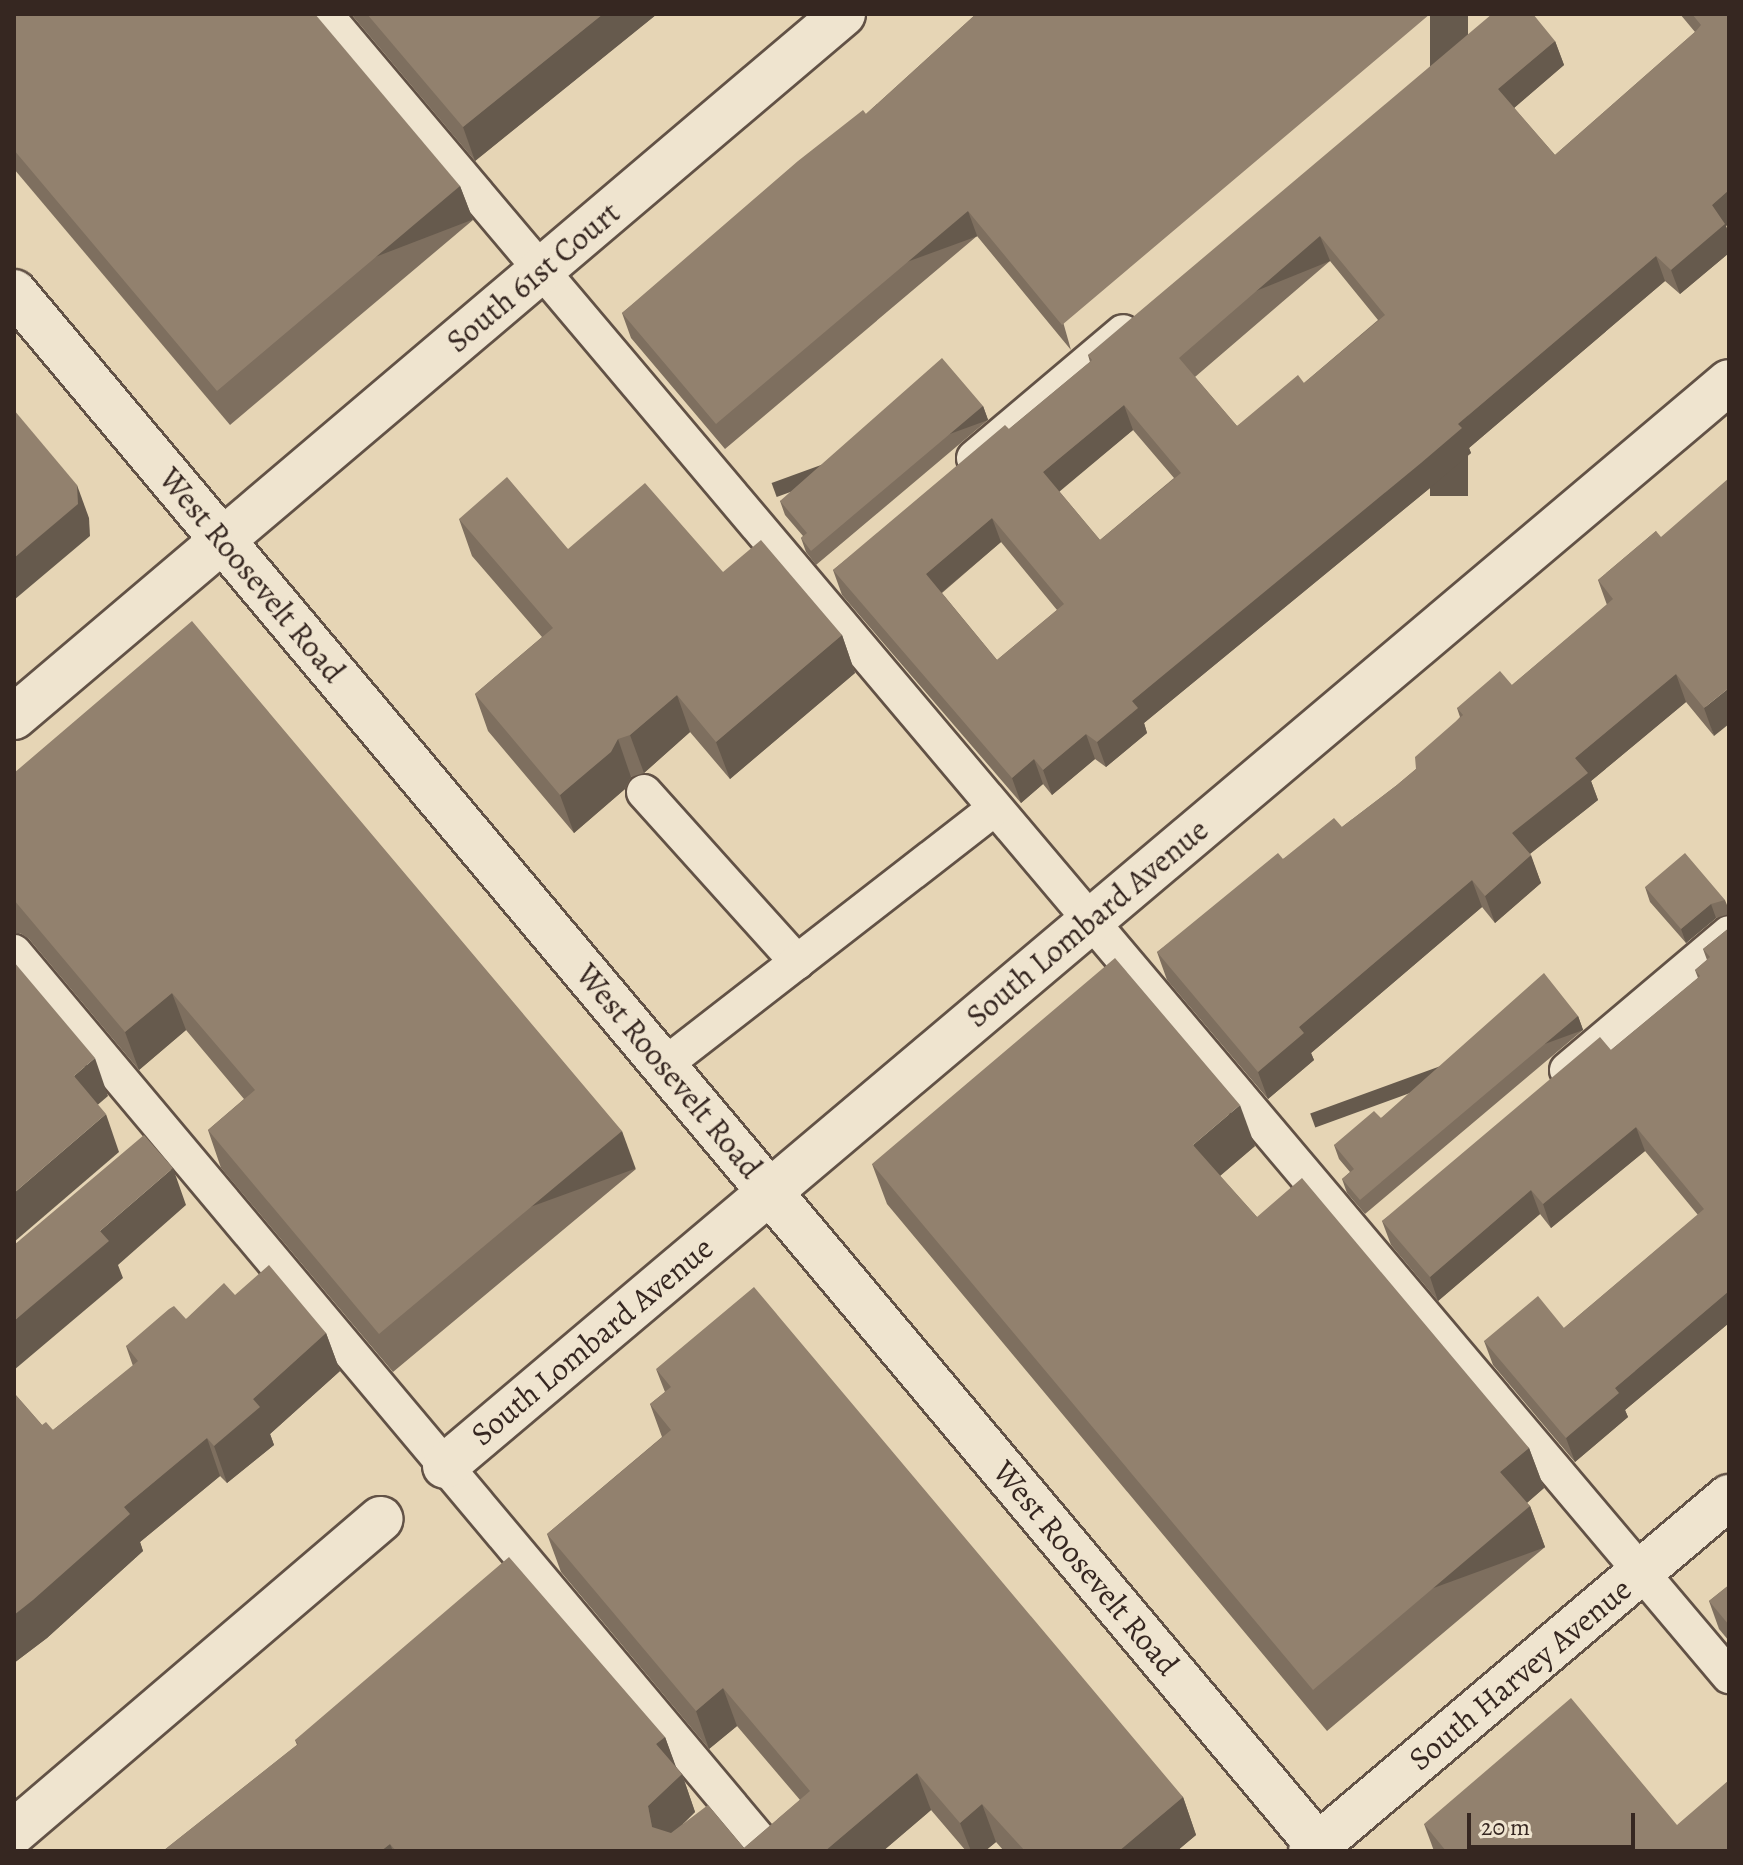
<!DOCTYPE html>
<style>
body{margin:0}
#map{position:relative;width:1743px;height:1865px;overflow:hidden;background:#e6d5b5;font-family:Alegreya,serif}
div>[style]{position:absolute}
.roads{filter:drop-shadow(2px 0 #625246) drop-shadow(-2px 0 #625246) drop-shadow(0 2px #625246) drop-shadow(0 -2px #625246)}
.service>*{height:34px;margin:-17px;padding:0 17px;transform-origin:17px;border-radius:17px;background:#efe4cf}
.minor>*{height:44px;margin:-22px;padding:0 22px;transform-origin:22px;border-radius:22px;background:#efe4cf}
.secondary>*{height:44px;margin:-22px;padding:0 22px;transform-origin:22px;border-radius:22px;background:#efe4cf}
.wall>*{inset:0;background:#7e6f5f}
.shaded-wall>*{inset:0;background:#665a4d;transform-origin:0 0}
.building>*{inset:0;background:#92816e}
span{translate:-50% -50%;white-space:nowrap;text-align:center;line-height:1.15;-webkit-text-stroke:6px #efe4cf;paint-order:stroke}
.street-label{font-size:32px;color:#362721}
.frame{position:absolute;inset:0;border:16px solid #362721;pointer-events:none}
.scale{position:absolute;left:1467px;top:1813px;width:168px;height:36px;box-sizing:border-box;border:4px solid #362721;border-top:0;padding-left:10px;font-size:24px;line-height:28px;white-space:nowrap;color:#362721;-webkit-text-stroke:6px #efe4cf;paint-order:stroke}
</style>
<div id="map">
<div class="roads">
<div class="service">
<i style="left:325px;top:14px;width:2176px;rotate:49.81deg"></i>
<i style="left:974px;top:458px;width:195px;rotate:-40.2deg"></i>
<i style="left:644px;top:792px;width:229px;rotate:48deg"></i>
<i style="left:14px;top:952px;width:1174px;rotate:49.98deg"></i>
<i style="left:664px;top:1065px;width:419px;rotate:-37.8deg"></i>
<i style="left:1567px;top:1070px;width:212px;rotate:-40.2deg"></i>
</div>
<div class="minor">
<i style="left:14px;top:717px;width:1087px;rotate:-40.3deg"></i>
<i style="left:445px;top:1466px;width:1680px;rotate:-40.17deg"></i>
<i style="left:14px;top:1832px;width:482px;rotate:-40.5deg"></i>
<i style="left:1311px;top:1851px;width:548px;rotate:-40.26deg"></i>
</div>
<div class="secondary">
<i style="left:14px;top:292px;width:2036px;rotate:49.98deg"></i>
</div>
</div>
<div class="wall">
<i style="clip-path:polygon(14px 14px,460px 186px,473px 220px,230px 425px,14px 169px)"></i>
<i style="clip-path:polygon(351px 14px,657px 14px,475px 161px)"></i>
<i style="clip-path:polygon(976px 14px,1071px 350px,977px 236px,725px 449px,631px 338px,622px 313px,866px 114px)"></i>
<i style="clip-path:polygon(evenodd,1680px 14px,1729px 14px,1729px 223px,1726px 226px,1729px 235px,1729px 253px,1680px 294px,1665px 281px,1469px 448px,1471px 453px,1430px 488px,1144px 723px,1147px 733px,1106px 767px,1095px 759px,1052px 795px,1043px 784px,1021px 803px,842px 595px,833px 570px,1009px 429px,1090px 362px,1088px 355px,1555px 41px,1564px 65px,1514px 108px,1555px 155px,1695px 32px,1680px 14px,1330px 261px,1378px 320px,1304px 383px,1237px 426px,1195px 377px,1330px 261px,1680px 14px,1133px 430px,1174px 478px,1100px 540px,1059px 491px,1133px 430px,1680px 14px,1001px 542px,1057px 610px,997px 660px,942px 593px,1001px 542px)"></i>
<i style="clip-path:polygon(983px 406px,988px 420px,816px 565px,806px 552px,801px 538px,803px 536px,785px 515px,780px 501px)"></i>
<i style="clip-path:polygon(459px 519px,568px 549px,723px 572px,842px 635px,855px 673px,730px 779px,690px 732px,644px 773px,631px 777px,625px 789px,574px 833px,488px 731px,475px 694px,542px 637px,472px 556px)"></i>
<i style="clip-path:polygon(1656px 531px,1714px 736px,1686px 702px,1591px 781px,1598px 800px,1530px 854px,1541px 883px,1495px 923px,1482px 907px,1311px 1053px,1314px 1060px,1268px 1099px,1167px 980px,1157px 952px,1283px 859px,1342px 827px,1397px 785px,1416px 769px,1460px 717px,1457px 708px,1512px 685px,1607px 605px,1598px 580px)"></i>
<i style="clip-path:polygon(14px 773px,636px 1169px,393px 1372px,221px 1168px,208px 1130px,244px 1099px,186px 1030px,139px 1070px,29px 939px,20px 933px,14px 934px)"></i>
<i style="clip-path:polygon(1645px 887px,1725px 900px,1729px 910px,1729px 914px,1716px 918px,1686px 943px,1650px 902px)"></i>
<i style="clip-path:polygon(1729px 928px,1729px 1323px,1625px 1410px,1628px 1417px,1575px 1462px,1493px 1365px,1484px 1341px,1564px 1328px,1698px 1215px,1645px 1151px,1551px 1228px,1540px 1214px,1438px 1301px,1391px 1245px,1382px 1221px,1611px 1050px,1698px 978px,1695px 970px,1707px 960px,1703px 949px)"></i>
<i style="clip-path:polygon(1578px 1016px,1583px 1030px,1365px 1214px,1347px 1193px,1342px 1179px,1350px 1172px,1339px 1159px,1334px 1145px,1381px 1118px)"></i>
<i style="clip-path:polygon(1255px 1146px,1220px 1176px,1257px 1217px,1529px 1448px,1544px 1488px,1527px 1503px,1530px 1506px,1545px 1547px,1327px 1731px,887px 1204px,872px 1164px)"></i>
<i style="clip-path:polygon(235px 1295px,326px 1333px,340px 1371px,270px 1434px,274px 1445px,227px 1483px,220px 1476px,140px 1542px,143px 1551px,47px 1638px,14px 1663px,14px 1393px,42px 1425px,53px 1430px,133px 1366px,126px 1346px,186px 1319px)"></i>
<i style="clip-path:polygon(656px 1369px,1183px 1797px,1196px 1835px,1177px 1851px,1004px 1851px,996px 1842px,985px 1851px,966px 1851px,931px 1810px,883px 1851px,163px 1851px,297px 1745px,295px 1740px,665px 1737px,676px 1768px,682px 1774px,695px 1812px,683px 1824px,744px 1848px,800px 1800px,737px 1726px,709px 1749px,561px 1572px,547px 1534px,662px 1437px,650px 1404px,665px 1392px)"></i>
<i style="clip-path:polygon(1729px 1585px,1729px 1641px,1719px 1629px,1709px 1601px)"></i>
<i style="clip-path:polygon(1424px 1824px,1677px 1825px,1729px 1851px,1434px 1851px)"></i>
</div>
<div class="shaded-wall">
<i style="clip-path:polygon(603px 14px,657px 14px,475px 161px,463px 127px)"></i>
<i style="left:1430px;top:14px;width:38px;height:482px"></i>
<i style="clip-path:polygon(1555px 41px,1564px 65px,1507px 114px,1498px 89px)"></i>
<i style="left:460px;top:186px;width:36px;height:318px;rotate:69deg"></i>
<i style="clip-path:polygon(1729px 190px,1729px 223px,1726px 226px,1729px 235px,1729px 253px,1680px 294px,1671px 270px,1712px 205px)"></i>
<i style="left:968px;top:211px;width:27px;height:330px;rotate:70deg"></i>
<i style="left:1320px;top:236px;width:27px;height:186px;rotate:68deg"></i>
<i style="clip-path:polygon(1656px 256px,1665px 281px,1469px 448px,1471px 453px,1430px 488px,1144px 723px,1147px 733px,1106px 767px,1097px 742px,1132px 701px)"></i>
<i style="clip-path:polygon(1124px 405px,1133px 430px,1053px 497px,1043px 472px)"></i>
<i style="left:983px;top:406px;width:15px;height:225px;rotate:70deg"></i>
<i style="clip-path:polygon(77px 485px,89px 518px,90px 536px,14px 600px,14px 558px)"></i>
<i style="clip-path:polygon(992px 518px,1001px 542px,935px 598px,926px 574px)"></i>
<i style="clip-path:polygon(842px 635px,855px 673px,730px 779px,716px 742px)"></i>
<i style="clip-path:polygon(1676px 674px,1686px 702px,1591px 781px,1598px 800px,1522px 860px,1512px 833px,1575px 758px)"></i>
<i style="clip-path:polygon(1729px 688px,1729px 724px,1714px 736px,1704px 708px)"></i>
<i style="clip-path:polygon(677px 695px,690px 732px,644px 773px,630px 735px)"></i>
<i style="clip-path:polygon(1086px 734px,1095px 759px,1052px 795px,1043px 770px)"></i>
<i style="clip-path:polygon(618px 739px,631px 777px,625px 789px,574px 833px,560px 795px)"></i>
<i style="clip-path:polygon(1034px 759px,1043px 784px,1021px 803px,1012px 778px)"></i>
<i style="clip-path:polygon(1531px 855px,1541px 883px,1495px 923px,1485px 896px)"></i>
<i style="clip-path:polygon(1472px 880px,1482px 907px,1311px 1053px,1314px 1060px,1268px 1099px,1258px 1072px,1299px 1027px)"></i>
<i style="clip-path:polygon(1711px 904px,1716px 918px,1686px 943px,1681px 929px)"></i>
<i style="clip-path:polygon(172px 993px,186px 1030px,139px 1070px,125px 1032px)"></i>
<i style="left:1578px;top:1016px;width:15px;height:285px;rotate:70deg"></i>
<i style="clip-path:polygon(95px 1058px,108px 1096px,87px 1114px,74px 1076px)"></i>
<i style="clip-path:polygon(1240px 1105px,1255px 1146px,1208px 1186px,1193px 1145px)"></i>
<i style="clip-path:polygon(106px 1114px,119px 1152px,14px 1242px,14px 1193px)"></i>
<i style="clip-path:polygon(1636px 1127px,1645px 1151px,1551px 1228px,1543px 1204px)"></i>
<i style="left:622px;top:1131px;width:40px;height:317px;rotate:70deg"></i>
<i style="clip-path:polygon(173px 1168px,186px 1205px,118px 1265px,123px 1278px,14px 1370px,14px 1321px,100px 1231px)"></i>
<i style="clip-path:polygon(1531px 1190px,1540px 1214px,1438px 1301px,1430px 1277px)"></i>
<i style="clip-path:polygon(1729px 1291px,1729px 1323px,1625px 1410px,1628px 1417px,1575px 1462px,1566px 1438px,1615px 1388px)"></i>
<i style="clip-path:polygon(326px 1333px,340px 1371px,270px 1434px,274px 1445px,227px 1483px,214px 1446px,253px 1399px)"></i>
<i style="clip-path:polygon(207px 1438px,220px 1476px,140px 1542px,143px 1551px,47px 1638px,14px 1663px,14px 1615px,124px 1507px)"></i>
<i style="clip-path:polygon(1529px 1448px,1544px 1488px,1515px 1513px,1500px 1472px)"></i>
<i style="left:1530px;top:1506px;width:44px;height:285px;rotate:70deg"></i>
<i style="clip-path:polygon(723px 1688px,737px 1726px,709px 1749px,696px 1711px)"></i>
<i style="clip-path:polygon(665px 1737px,679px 1775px,656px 1744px)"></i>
<i style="clip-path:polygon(917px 1773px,931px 1810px,883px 1851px,825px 1851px)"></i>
<i style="clip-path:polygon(682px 1774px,695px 1812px,662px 1844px,652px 1827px,648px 1806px)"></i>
<i style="clip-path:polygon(1183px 1797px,1196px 1835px,1177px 1851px,1119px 1851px)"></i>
<i style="clip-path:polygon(982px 1804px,996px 1842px,985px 1851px,971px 1851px,960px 1823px)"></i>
<i style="clip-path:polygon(390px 1844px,393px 1851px,381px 1851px)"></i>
</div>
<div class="building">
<i style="clip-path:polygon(14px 14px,315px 14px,460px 186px,217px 391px,14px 150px)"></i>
<i style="clip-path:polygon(367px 14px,603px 14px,463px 127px)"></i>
<i style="clip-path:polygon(976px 14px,1430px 14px,1062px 325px,968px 211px,716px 424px,622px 313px,798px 161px,863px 110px,866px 114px)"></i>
<i style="clip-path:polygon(evenodd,1492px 14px,1533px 14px,1555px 41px,1498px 89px,1555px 155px,1696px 31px,1701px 25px,1692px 14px,1729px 14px,1729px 190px,1712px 205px,1725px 224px,1671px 270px,1656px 256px,1458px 424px,1462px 428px,1421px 463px,1132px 701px,1138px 708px,1097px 742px,1086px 734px,1043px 770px,1034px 759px,1012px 778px,833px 570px,1005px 425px,1009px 429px,1092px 360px,1088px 355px,1492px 14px,1320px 236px,1385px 315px,1304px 383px,1298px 375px,1237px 426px,1179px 358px,1320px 236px,1492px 14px,1124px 405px,1181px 473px,1100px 540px,1043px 472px,1124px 405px,1492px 14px,992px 518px,1064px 604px,997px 660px,926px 574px,992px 518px)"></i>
<i style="clip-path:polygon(942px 358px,983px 406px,811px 551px,801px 538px,807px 533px,780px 501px)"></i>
<i style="clip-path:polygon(14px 410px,77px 485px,78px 504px,14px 558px)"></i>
<i style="clip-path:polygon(507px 477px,568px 549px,645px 483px,723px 572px,761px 540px,842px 635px,716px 742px,677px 695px,630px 735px,618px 739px,611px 752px,560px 795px,475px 694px,553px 628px,459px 519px)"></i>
<i style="clip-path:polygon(1729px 478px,1729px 688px,1704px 708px,1676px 674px,1575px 758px,1588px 773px,1512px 833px,1531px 855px,1485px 896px,1472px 880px,1299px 1027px,1304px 1033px,1258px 1072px,1157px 952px,1278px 853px,1283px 859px,1334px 818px,1342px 827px,1397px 785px,1416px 769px,1415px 757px,1463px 715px,1457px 708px,1500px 671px,1512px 685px,1613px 599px,1598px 580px,1656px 531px,1661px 537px)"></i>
<i style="clip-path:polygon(192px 621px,622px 1131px,379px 1334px,208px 1130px,255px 1090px,172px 993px,125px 1032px,14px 900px,14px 773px)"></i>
<i style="clip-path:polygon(1685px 853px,1725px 900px,1711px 904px,1681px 929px,1645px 887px)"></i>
<i style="clip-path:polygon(1729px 928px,1729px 1291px,1615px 1388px,1619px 1393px,1566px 1438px,1484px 1341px,1538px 1296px,1564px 1328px,1704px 1209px,1636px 1127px,1543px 1204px,1531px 1190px,1430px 1277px,1382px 1221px,1600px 1037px,1611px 1050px,1700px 976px,1695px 970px,1710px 957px,1703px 949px)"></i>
<i style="clip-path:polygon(1115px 958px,1240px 1105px,1193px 1145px,1257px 1217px,1302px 1178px,1529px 1448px,1500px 1472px,1530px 1506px,1313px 1690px,872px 1164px)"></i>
<i style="clip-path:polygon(14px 962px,95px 1058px,74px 1076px,106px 1114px,14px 1193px)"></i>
<i style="clip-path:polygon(1544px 973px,1578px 1016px,1360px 1200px,1342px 1179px,1354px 1169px,1334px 1145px,1374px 1111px,1381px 1118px)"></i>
<i style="clip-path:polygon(144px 1135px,173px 1168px,100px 1231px,109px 1241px,14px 1321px,14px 1245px)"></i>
<i style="clip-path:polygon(269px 1265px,326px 1333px,253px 1399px,260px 1407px,214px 1446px,207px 1438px,124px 1507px,130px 1514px,33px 1600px,14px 1615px,14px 1393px,42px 1425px,46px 1422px,53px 1430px,138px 1361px,126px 1346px,169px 1309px,174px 1306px,186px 1319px,224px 1283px,235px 1295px)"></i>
<i style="clip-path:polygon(754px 1287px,1183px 1797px,1119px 1851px,1025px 1851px,982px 1804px,960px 1823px,917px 1773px,825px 1851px,396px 1851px,390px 1844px,381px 1851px,163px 1851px,298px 1744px,295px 1740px,509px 1557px,665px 1737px,656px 1744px,682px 1774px,648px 1806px,652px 1827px,671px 1833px,708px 1805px,744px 1848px,810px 1791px,723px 1688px,696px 1711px,547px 1534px,671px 1430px,650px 1404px,671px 1387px,656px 1369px)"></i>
<i style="clip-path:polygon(1729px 1585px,1729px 1625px,1709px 1601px)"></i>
<i style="clip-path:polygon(1571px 1698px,1677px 1825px,1729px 1780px,1729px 1851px,1446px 1851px,1424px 1824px)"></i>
</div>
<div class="street-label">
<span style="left:533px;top:277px;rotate:-40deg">South 61st Court</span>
<span style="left:252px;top:575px;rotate:50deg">West Roosevelt Road</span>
<span style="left:1087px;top:923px;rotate:-40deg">South Lombard Avenue</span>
<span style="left:669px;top:1071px;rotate:50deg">West Roosevelt Road</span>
<span style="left:592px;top:1341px;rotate:-40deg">South Lombard Avenue</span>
<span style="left:1086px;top:1568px;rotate:50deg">West Roosevelt Road</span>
<span style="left:1520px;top:1674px;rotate:-40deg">South Harvey Avenue</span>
</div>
<div class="frame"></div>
<div class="scale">20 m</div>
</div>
